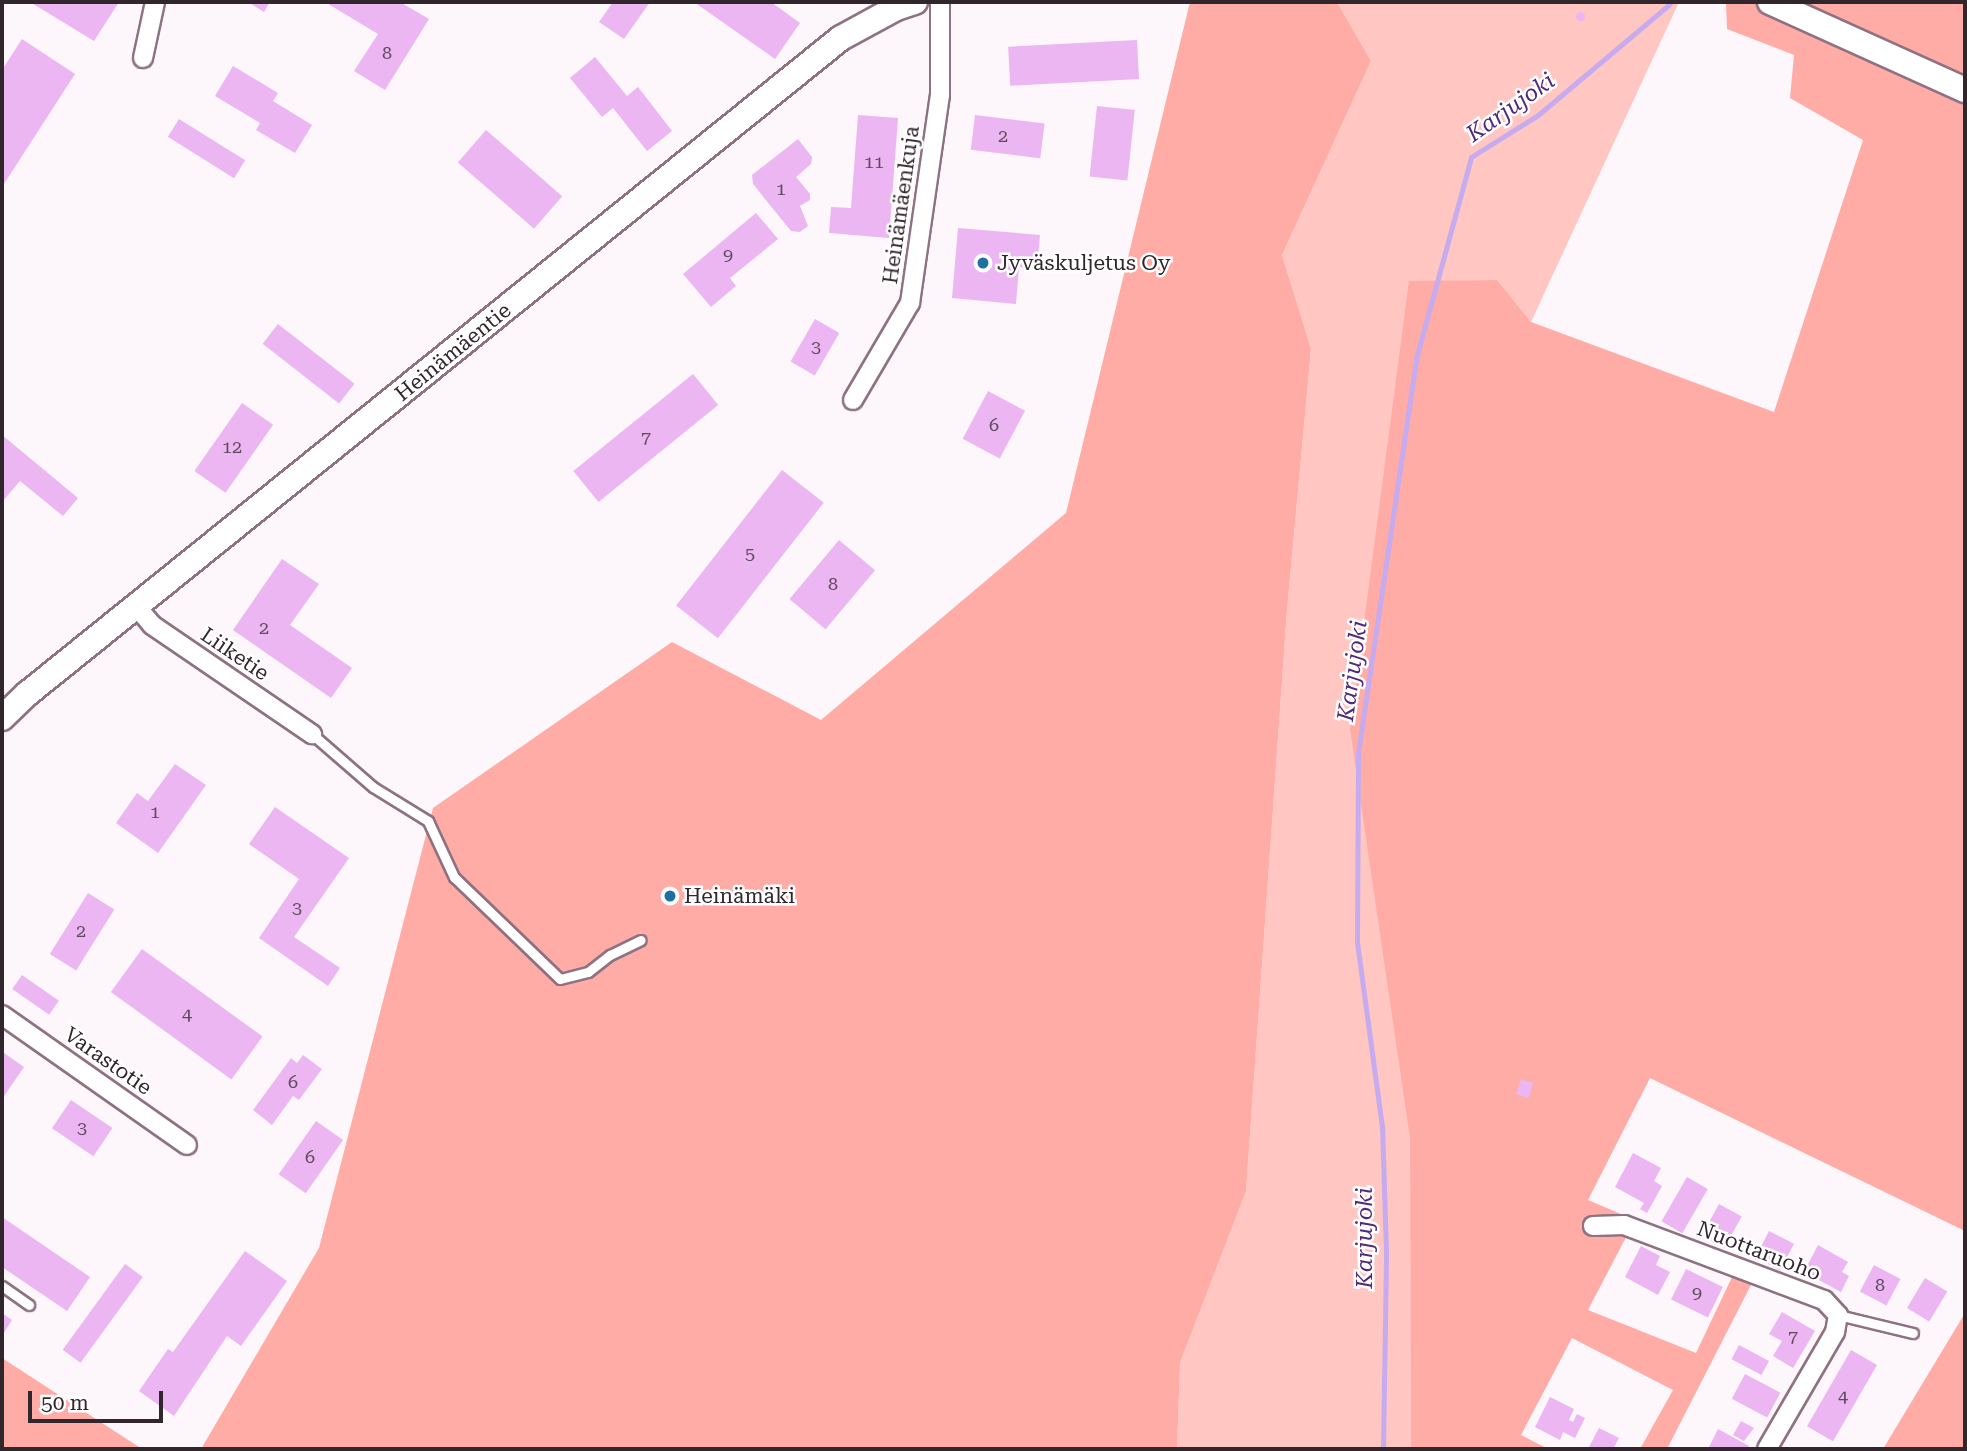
<!DOCTYPE html>
<meta charset="utf-8">
<style>
body{margin:0}
#map{position:relative;width:1967px;height:1451px;overflow:hidden;background:#fdf6fa;font-family:"Roboto Serif",serif}
div>[style]{position:absolute}
.green>*{inset:0;background:#ffc6c2}
.forest>*{inset:0;background:#ffaba6}
.stream>*{height:5px;margin:-2.5px;padding:0 2.5px;transform-origin:2.5px;border-radius:2.5px;background:#c6abef}
.building>*{inset:0;background:#ebb6f2;transform-origin:0 0}
.round{border-radius:50%}
.roads{filter:drop-shadow(2px 0 #8e7282) drop-shadow(-2px 0 #8e7282) drop-shadow(0 2px #8e7282) drop-shadow(0 -2px #8e7282)}
.lane>*{height:9px;margin:-4.5px;padding:0 4.5px;transform-origin:4.5px;border-radius:4.5px;background:#fff}
.street>*{height:18px;margin:-9px;padding:0 9px;transform-origin:9px;border-radius:9px;background:#fff}
.secondary>*{height:24px;margin:-12px;padding:0 12px;transform-origin:12px;border-radius:12px;background:#fff}
.dots>*{width:19px;height:19px;translate:-50% -50%;box-sizing:border-box;border:4px solid #fff;border-radius:50%}
span{translate:-50% -50%;white-space:nowrap;text-align:center;line-height:1.15;-webkit-text-stroke:5px #fff;paint-order:stroke}
.number-label{font-size:18px;color:#604a5e}
.number-label span{-webkit-text-stroke-width:0}
.street-label{font-size:21px;color:#31262c}
.poi-label{font-size:21px;color:#31262c}
.left{translate:0 -50%;text-align:left}
.water-label{font-size:23px;color:#4f2a79;font-style:italic}
.frame{position:absolute;inset:0;border:4px solid #31262c;pointer-events:none}
.scale{position:absolute;left:28px;top:1391px;width:135px;height:32px;box-sizing:border-box;border:4px solid #31262c;border-top:0;padding-left:9px;font-size:21px;line-height:24px;white-space:nowrap;color:#31262c;-webkit-text-stroke:5px #fff;paint-order:stroke}
</style>
<div id="map">
<div class="green">
<i style="clip-path:polygon(1337px 2px,1679px 2px,1531px 322px,1497px 280px,1409px 282px,1411px 1449px,1177px 1449px,1180px 1363px,1246px 1191px,1287px 610px,1311px 349px,1282px 255px,1371px 61px)"></i>
</div>
<div class="forest">
<i style="clip-path:polygon(1190px 2px,1337px 2px,1371px 61px,1282px 255px,1311px 349px,1287px 610px,1246px 1191px,1180px 1363px,1177px 1449px,201px 1449px,319px 1248px,433px 808px,672px 642px,821px 720px,1066px 513px)"></i>
<i style="clip-path:polygon(1726px 2px,1965px 2px,1965px 1231px,1650px 1078px,1588px 1200px,1635px 1220px,1588px 1310px,1696px 1353px,1733px 1275px,1753px 1281px,1667px 1449px,1640px 1449px,1673px 1390px,1572px 1338px,1521px 1435px,1548px 1449px,1411px 1449px,1410px 1138px,1350px 729px,1409px 281px,1497px 280px,1531px 322px,1774px 412px,1863px 140px,1790px 98px,1794px 55px,1727px 29px)"></i>
<i style="clip-path:polygon(1965px 1313px,1965px 1449px,1883px 1449px)"></i>
<i style="clip-path:polygon(2px 1358px,142px 1449px,2px 1449px)"></i>
</div>
<div class="stream">
<i style="left:1383px;top:1449px;width:197px;rotate:-89.1deg"></i>
<i style="left:1386px;top:1252px;width:125px;rotate:-91.8deg"></i>
<i style="left:1382px;top:1127px;width:188px;rotate:-97.7deg"></i>
<i style="left:1357px;top:941px;width:188px;rotate:-89.7deg"></i>
<i style="left:1358px;top:753px;width:402px;rotate:-81.6deg"></i>
<i style="left:1417px;top:355px;width:205px;rotate:-74.7deg"></i>
<i style="left:1471px;top:157px;width:79px;rotate:-32.1deg"></i>
<i style="left:1538px;top:115px;width:172px;rotate:-40.1deg"></i>
</div>
<div class="building">
<i style="clip-path:polygon(30px 2px,119px 2px,94px 41px)"></i>
<i style="clip-path:polygon(248px 2px,270px 2px,264px 12px)"></i>
<i style="clip-path:polygon(325px 2px,400px 2px,429px 19px,385px 90px,354px 71px,378px 34px)"></i>
<i style="clip-path:polygon(613px 2px,650px 2px,624px 39px,599px 22px)"></i>
<i style="clip-path:polygon(694px 2px,771px 2px,800px 23px,775px 59px)"></i>
<i class="round" style="left:1575.5px;top:11.5px;width:9px;height:9px"></i>
<i style="clip-path:polygon(22px 39px,75px 74px,2px 187px,2px 70px)"></i>
<i style="left:1137px;top:40px;width:39px;height:129px;rotate:87deg"></i>
<i style="clip-path:polygon(595px 57px,627px 96px,638px 87px,672px 131px,647px 151px,613px 108px,602px 117px,570px 78px)"></i>
<i style="clip-path:polygon(233px 66px,278px 93px,273px 101px,312px 125px,295px 153px,256px 130px,260px 123px,215px 96px)"></i>
<i style="left:1097px;top:106px;width:38px;height:71px;rotate:6deg"></i>
<i style="clip-path:polygon(858px 115px,898px 118px,889px 238px,829px 233px,831px 207px,851px 208px)"></i>
<i style="left:975px;top:115px;width:70px;height:35px;rotate:7deg"></i>
<i style="left:179px;top:119px;width:78px;height:21px;rotate:32deg"></i>
<i style="left:486px;top:130px;width:101px;height:43px;rotate:41deg"></i>
<i style="clip-path:polygon(798px 139px,812px 157px,811px 164px,796px 177px,810px 194px,810px 200px,800px 206px,808px 226px,800px 232px,791px 231px,753px 184px,752px 175px)"></i>
<i style="clip-path:polygon(756px 213px,778px 239px,730px 278px,736px 286px,711px 307px,683px 274px)"></i>
<i style="clip-path:polygon(958px 228px,1040px 235px,1037px 269px,1019px 267px,1016px 304px,952px 298px)"></i>
<i style="left:815px;top:319px;width:28px;height:49px;rotate:30deg"></i>
<i style="left:278px;top:324px;width:97px;height:25px;rotate:38deg"></i>
<i style="left:693px;top:374px;width:40px;height:154px;rotate:51deg"></i>
<i style="left:988px;top:391px;width:42px;height:54px;rotate:28deg"></i>
<i style="left:242px;top:403px;width:38px;height:83px;rotate:35deg"></i>
<i style="clip-path:polygon(2px 435px,78px 498px,63px 516px,20px 481px,2px 502px)"></i>
<i style="left:782px;top:470px;width:53px;height:172px;rotate:38deg"></i>
<i style="left:839px;top:540px;width:47px;height:77px;rotate:40deg"></i>
<i style="clip-path:polygon(282px 559px,319px 584px,290px 625px,352px 668px,331px 698px,233px 630px)"></i>
<i style="clip-path:polygon(175px 764px,206px 785px,158px 853px,116px 823px,137px 793px,148px 801px)"></i>
<i style="clip-path:polygon(275px 807px,349px 858px,294px 937px,340px 968px,328px 986px,259px 938px,299px 879px,249px 844px)"></i>
<i style="left:88px;top:893px;width:31px;height:72px;rotate:32deg"></i>
<i style="left:142px;top:949px;width:149px;height:53px;rotate:36deg"></i>
<i style="left:22px;top:975px;width:45px;height:17px;rotate:35deg"></i>
<i style="clip-path:polygon(4px 1053px,24px 1067px,2px 1099px,2px 1057px)"></i>
<i style="clip-path:polygon(303px 1055px,322px 1069px,299px 1100px,293px 1096px,272px 1125px,253px 1110px,291px 1058px,297px 1063px)"></i>
<i style="left:1521px;top:1079px;width:13px;height:16px;rotate:18deg"></i>
<i style="left:71px;top:1100px;width:50px;height:34px;rotate:34deg"></i>
<i style="left:316px;top:1121px;width:33px;height:65px;rotate:35deg"></i>
<i style="clip-path:polygon(1633px 1153px,1661px 1168px,1654px 1181px,1662px 1186px,1647px 1213px,1640px 1209px,1644px 1203px,1615px 1187px)"></i>
<i style="left:1687px;top:1177px;width:24px;height:51px;rotate:30deg"></i>
<i style="left:1719px;top:1204px;width:26px;height:36px;rotate:29deg"></i>
<i style="clip-path:polygon(2px 1217px,90px 1277px,67px 1311px,2px 1267px)"></i>
<i style="left:1769px;top:1231px;width:28px;height:30px;rotate:27deg"></i>
<i style="clip-path:polygon(1818px 1245px,1848px 1262px,1842px 1272px,1849px 1276px,1841px 1292px,1804px 1272px)"></i>
<i style="clip-path:polygon(1641px 1246px,1660px 1256px,1656px 1265px,1670px 1272px,1658px 1295px,1625px 1277px)"></i>
<i style="clip-path:polygon(245px 1251px,287px 1281px,241px 1346px,227px 1336px,174px 1416px,139px 1391px,168px 1349px,173px 1352px)"></i>
<i style="left:125px;top:1264px;width:22px;height:106px;rotate:36deg"></i>
<i style="left:1874px;top:1265px;width:30px;height:30px;rotate:28deg"></i>
<i style="left:1686px;top:1269px;width:41px;height:34px;rotate:26deg"></i>
<i style="left:1925px;top:1278px;width:26px;height:35px;rotate:31deg"></i>
<i style="clip-path:polygon(1782px 1312px,1815px 1331px,1793px 1368px,1773px 1356px,1782px 1341px,1769px 1334px)"></i>
<i style="clip-path:polygon(2px 1313px,12px 1320px,2px 1336px)"></i>
<i style="left:1739px;top:1345px;width:34px;height:16px;rotate:28deg"></i>
<i style="left:1851px;top:1350px;width:30px;height:88px;rotate:30deg"></i>
<i style="left:1745px;top:1374px;width:40px;height:28px;rotate:28deg"></i>
<i style="clip-path:polygon(1550px 1397px,1574px 1409px,1569px 1420px,1573px 1422px,1577px 1414px,1585px 1418px,1575px 1438px,1563px 1432px,1560px 1440px,1535px 1427px)"></i>
<i style="clip-path:polygon(1741px 1421px,1754px 1428px,1744px 1441px,1733px 1435px)"></i>
<i style="clip-path:polygon(1599px 1428px,1619px 1438px,1613px 1449px,1588px 1449px)"></i>
<i style="clip-path:polygon(1718px 1429px,1749px 1446px,1747px 1449px,1708px 1449px)"></i>
</div>
<div class="roads">
<div class="lane">
<i style="left:312px;top:734px;width:81px;rotate:41deg"></i>
<i style="left:373px;top:787px;width:65px;rotate:31.7deg"></i>
<i style="left:428px;top:821px;width:62px;rotate:65.1deg"></i>
<i style="left:454px;top:877px;width:147px;rotate:43.9deg"></i>
<i style="left:560px;top:979px;width:29px;rotate:-14deg"></i>
<i style="left:588px;top:972px;width:28px;rotate:-38deg"></i>
<i style="left:610px;top:955px;width:34px;rotate:-26deg"></i>
<i style="left:2px;top:1286px;width:33px;rotate:35deg"></i>
<i style="left:1838px;top:1315px;width:77px;rotate:13.5deg"></i>
</div>
<div class="street">
<i style="left:143px;top:58px;width:57px;rotate:-77.9deg"></i>
<i style="left:853px;top:400px;width:113px;rotate:-59.6deg"></i>
<i style="left:910px;top:303px;width:210px;rotate:-81.8deg"></i>
<i style="left:940px;top:95px;width:93px;rotate:-90deg"></i>
<i style="left:137px;top:607px;width:23px;rotate:50deg"></i>
<i style="left:152px;top:625px;width:194px;rotate:34.3deg"></i>
<i style="left:2px;top:1015px;width:226px;rotate:35.1deg"></i>
<i style="left:1593px;top:1226px;width:31px;rotate:-2deg"></i>
<i style="left:1624px;top:1225px;width:214px;rotate:20.6deg"></i>
<i style="left:1824px;top:1300px;width:21px;rotate:47deg"></i>
<i style="left:1838px;top:1315px;width:17px;rotate:100deg"></i>
<i style="left:1835px;top:1332px;width:135px;rotate:120.2deg"></i>
</div>
<div class="secondary">
<i style="left:1770px;top:2px;width:214px;rotate:24.3deg"></i>
<i style="left:2px;top:718px;width:35px;rotate:-44deg"></i>
<i style="left:27px;top:694px;width:1045px;rotate:-38.87deg"></i>
<i style="left:841px;top:38px;width:63px;rotate:-28.6deg"></i>
<i style="left:896px;top:8px;width:20px;rotate:-18deg"></i>
</div>
</div>
<div class="dots">
<i style="left:983px;top:263px;background:#206fa1"></i>
<i style="left:670px;top:896px;background:#206fa1"></i>
</div>
<div class="number-label">
<span style="left:387px;top:53px">8</span>
<span style="left:1003px;top:136px">2</span>
<span style="left:874px;top:162px">11</span>
<span style="left:781px;top:189px">1</span>
<span style="left:728px;top:255px">9</span>
<span style="left:816px;top:347px">3</span>
<span style="left:994px;top:425px">6</span>
<span style="left:646px;top:438px">7</span>
<span style="left:232px;top:447px">12</span>
<span style="left:750px;top:554px">5</span>
<span style="left:833px;top:584px">8</span>
<span style="left:264px;top:628px">2</span>
<span style="left:155px;top:812px">1</span>
<span style="left:297px;top:908px">3</span>
<span style="left:81px;top:931px">2</span>
<span style="left:187px;top:1014px">4</span>
<span style="left:293px;top:1082px">6</span>
<span style="left:82px;top:1128px">3</span>
<span style="left:310px;top:1157px">6</span>
<span style="left:1880px;top:1285px">8</span>
<span style="left:1697px;top:1293px">9</span>
<span style="left:1793px;top:1337px">7</span>
<span style="left:1843px;top:1396px">4</span>
</div>
<div class="street-label">
<span style="left:901px;top:205px;rotate:-82deg">Heinämäenkuja</span>
<span style="left:453px;top:352px;rotate:-39deg">Heinämäentie</span>
<span style="left:235px;top:654px;rotate:34deg">Liiketie</span>
<span style="left:108px;top:1061px;rotate:35deg">Varastotie</span>
<span style="left:1759px;top:1251px;rotate:21deg">Nuottaruoho</span>
</div>
<div class="poi-label">
<span class="left" style="left:997px;top:263px">Jyväskuljetus Oy</span>
<span class="left" style="left:684px;top:896px">Heinämäki</span>
</div>
<div class="water-label">
<span style="left:1511px;top:108px;rotate:-35deg">Karjujoki</span>
<span style="left:1353px;top:671px;rotate:-82deg">Karjujoki</span>
<span style="left:1365px;top:1238px;rotate:-90deg">Karjujoki</span>
</div>
<div class="frame"></div>
<div class="scale">50 m</div>
</div>
